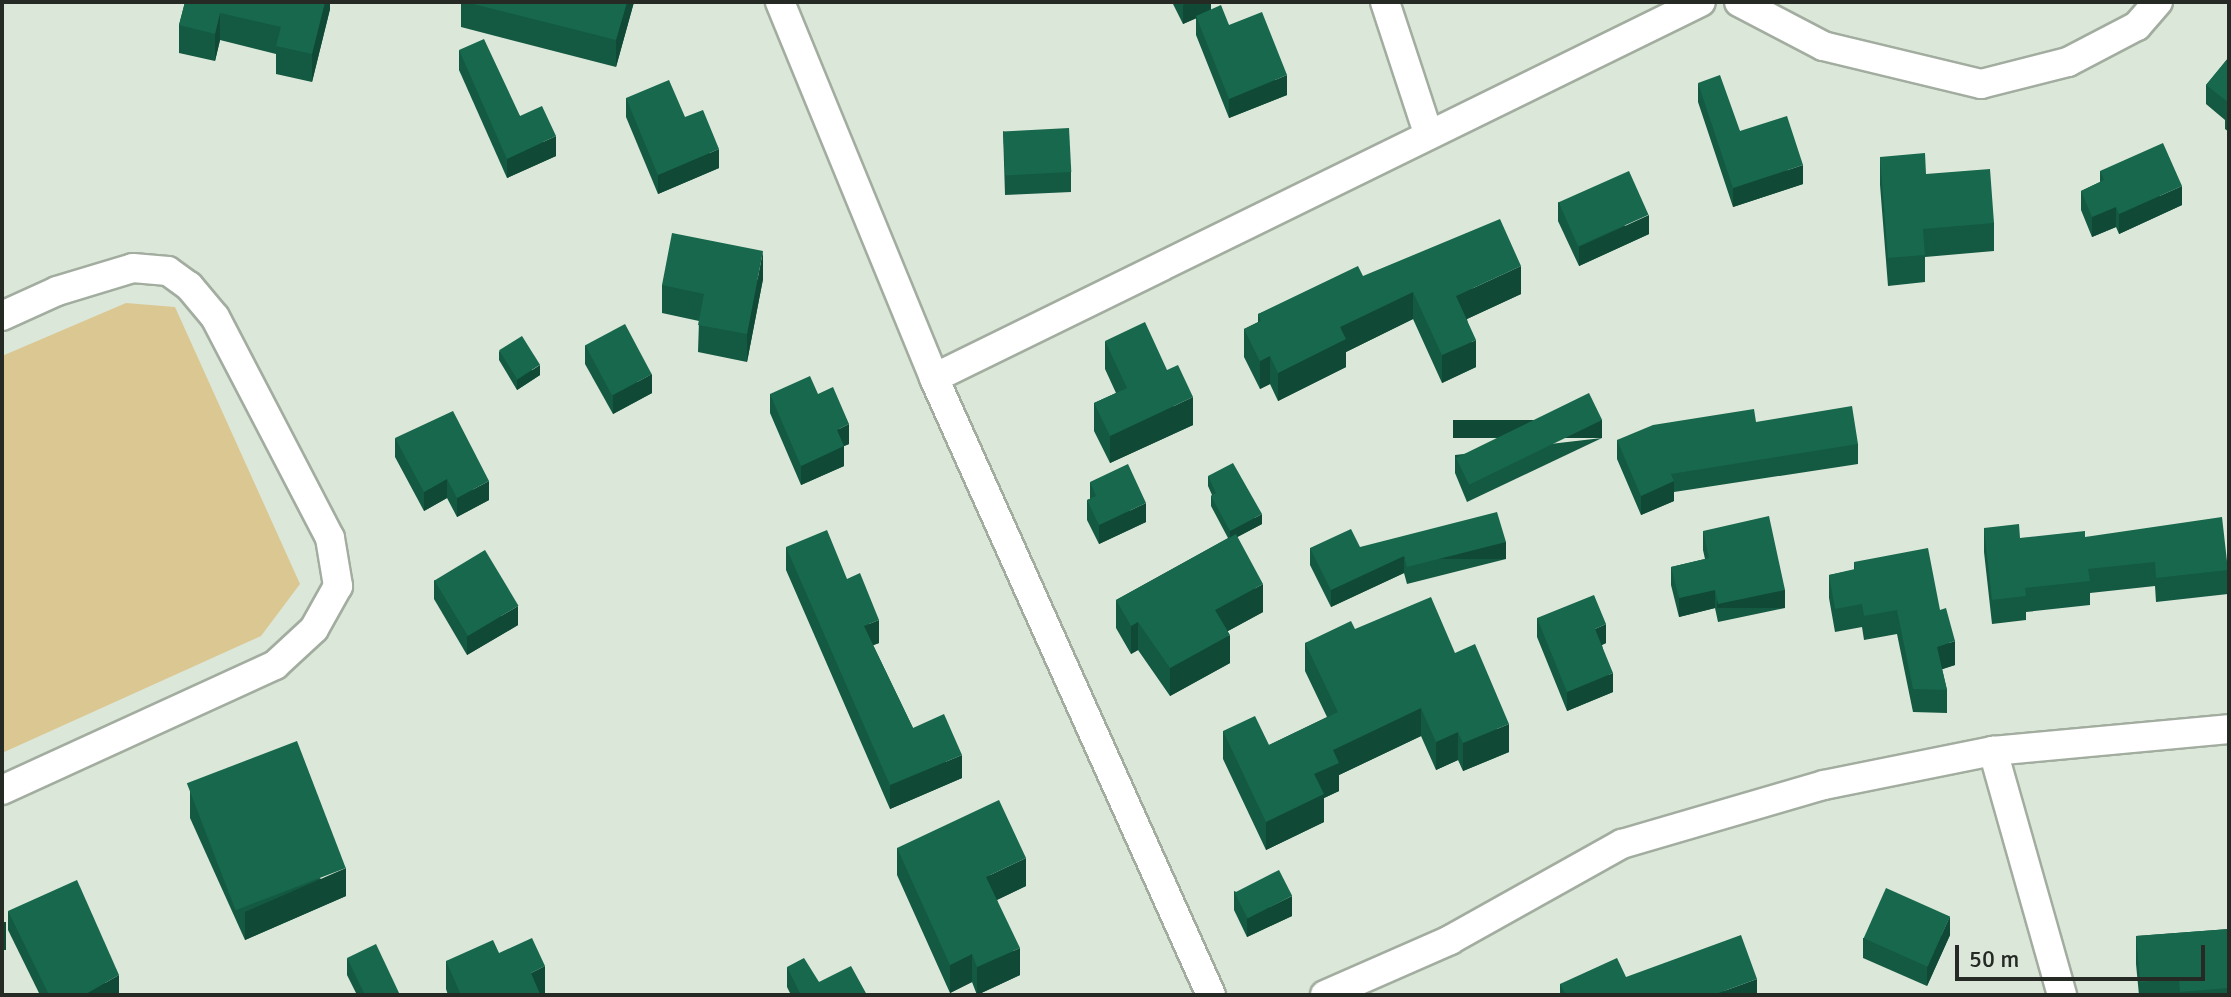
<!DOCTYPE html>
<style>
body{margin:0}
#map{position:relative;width:2231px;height:997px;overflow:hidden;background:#dbe7d9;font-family:Signika,sans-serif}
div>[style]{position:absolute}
.green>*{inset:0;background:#dbc792}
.roads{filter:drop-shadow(2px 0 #a2ada0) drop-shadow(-2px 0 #a2ada0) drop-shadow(0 2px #a2ada0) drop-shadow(0 -2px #a2ada0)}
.street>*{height:28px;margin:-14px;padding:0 14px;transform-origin:14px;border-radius:14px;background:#fff}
.wall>*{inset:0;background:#145942}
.shaded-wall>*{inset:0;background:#104936;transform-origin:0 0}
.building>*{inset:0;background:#17684d;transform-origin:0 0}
span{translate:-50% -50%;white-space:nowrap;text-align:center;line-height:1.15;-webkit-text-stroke:8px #dbe7d9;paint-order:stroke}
.frame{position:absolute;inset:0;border:4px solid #262a25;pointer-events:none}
.scale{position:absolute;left:1955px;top:945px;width:250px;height:36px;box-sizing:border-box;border:4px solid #262a25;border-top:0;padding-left:10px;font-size:24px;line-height:28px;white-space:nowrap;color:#262a25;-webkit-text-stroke:6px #dbe7d9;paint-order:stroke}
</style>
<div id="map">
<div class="green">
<i style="clip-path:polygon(126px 303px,175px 307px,300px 584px,261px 636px,2px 753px,2px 356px)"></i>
</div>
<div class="roads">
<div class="street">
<i style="left:780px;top:2px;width:406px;rotate:67.7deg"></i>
<i style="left:934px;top:378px;width:676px;rotate:65.82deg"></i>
<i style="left:1385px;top:2px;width:138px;rotate:71.8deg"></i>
<i style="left:1739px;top:2px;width:95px;rotate:27.6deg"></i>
<i style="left:1823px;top:46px;width:163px;rotate:13.5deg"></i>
<i style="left:1981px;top:84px;width:90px;rotate:-14.2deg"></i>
<i style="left:2068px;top:62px;width:78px;rotate:-27.6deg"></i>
<i style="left:2137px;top:26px;width:32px;rotate:-49deg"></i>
<i style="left:2px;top:316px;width:60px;rotate:-24.4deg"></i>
<i style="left:57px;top:291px;width:79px;rotate:-16.8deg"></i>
<i style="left:133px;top:268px;width:35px;rotate:5deg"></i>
<i style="left:168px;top:271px;width:26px;rotate:36deg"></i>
<i style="left:189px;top:286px;width:40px;rotate:50deg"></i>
<i style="left:215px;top:317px;width:249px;rotate:62.5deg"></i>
<i style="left:330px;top:538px;width:49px;rotate:80.5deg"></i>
<i style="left:338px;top:586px;width:49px;rotate:119.2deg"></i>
<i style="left:314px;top:629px;width:53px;rotate:137.3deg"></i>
<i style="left:275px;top:665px;width:300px;rotate:155.4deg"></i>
<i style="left:934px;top:378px;width:854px;rotate:-26.12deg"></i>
<i style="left:1993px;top:751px;width:254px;rotate:74.2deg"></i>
<i style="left:1325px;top:995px;width:137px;rotate:-23.7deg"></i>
<i style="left:1450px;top:940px;width:197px;rotate:-29.2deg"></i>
<i style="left:1622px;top:844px;width:210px;rotate:-16.3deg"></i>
<i style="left:1824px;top:785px;width:172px;rotate:-11.4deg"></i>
<i style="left:1993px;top:751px;width:237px;rotate:-5.3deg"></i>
</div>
</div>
<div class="wall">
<i style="clip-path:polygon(185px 2px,330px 2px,330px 9px,312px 82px,276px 74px,276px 54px,220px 40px,215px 61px,179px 53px,179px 25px)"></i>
<i style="clip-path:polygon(461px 2px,634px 2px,616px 67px,461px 27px)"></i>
<i style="clip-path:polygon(1172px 2px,1211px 2px,1211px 10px,1229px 25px,1287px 95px,1229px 118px,1196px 35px,1196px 18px,1183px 24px)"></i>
<i style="clip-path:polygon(459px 50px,520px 116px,556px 156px,507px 178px,459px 70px)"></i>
<i style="clip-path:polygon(2229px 57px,2229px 132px,2225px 129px,2225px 120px,2206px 104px,2206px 85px)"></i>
<i style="clip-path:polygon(1698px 83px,1740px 131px,1803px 184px,1733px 207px,1698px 102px)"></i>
<i style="clip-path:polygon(626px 98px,685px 117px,719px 168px,658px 194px,626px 117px)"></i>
<i style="clip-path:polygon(1003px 131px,1071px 172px,1071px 192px,1005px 195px)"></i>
<i style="clip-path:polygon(1880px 157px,1926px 174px,1994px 223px,1994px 251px,1925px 257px,1925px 282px,1888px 286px,1880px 185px)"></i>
<i style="clip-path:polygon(2100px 171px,2182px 205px,2119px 234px,2116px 227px,2092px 237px,2081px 210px,2081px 191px,2100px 182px)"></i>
<i style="clip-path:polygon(1558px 202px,1649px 234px,1579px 266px,1558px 221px)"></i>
<i style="clip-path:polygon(1363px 276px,1521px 294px,1467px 319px,1476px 367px,1442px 383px,1413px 319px,1346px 352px,1346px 367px,1278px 401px,1270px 384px,1260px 389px,1244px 357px,1244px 329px,1258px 322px,1258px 314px)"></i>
<i style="clip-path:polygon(763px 279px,747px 362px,698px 352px,699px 321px,662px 313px,662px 285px)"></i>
<i style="clip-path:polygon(1105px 341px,1193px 425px,1110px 463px,1094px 431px,1094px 403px,1116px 393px,1105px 369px)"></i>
<i style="clip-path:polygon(585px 345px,652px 393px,613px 414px,585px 364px)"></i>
<i style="clip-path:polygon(499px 351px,540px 375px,517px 390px,499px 360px)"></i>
<i style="clip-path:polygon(770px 394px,818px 394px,849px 444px,844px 446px,844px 466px,801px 485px,770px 413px)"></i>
<i style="clip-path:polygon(1756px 422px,1858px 444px,1858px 464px,1674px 492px,1674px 501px,1641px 515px,1617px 459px,1617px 440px)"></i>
<i style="clip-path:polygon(395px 438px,489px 500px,457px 517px,447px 498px,424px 511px,395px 457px)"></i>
<i style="clip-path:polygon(1602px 438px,1467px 502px,1455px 473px,1455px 455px)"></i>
<i style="clip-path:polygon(1208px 476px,1262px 524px,1237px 537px,1263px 612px,1228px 631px,1230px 663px,1170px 696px,1138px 650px,1131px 654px,1116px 628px,1116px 600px,1228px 538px,1211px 506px,1211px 496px,1212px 495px,1208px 486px)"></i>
<i style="clip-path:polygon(1090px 482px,1146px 522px,1099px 544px,1087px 520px,1087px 500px,1090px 499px)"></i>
<i style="clip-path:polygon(1984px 528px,2020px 538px,2085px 537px,2228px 570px,2228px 594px,2156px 602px,2155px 586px,2090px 593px,2090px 605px,2026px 612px,2026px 620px,1992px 624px,1984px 552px)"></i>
<i style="clip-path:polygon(1703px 531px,1785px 608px,1718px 622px,1715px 608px,1679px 617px,1671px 585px,1671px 567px,1705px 559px,1703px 550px)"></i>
<i style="clip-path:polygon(786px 547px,847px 579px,879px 643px,873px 645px,913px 728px,962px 778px,890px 809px,786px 570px)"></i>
<i style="clip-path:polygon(1360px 547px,1506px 559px,1407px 584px,1404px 573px,1331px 607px,1310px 565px,1310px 548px)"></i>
<i style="clip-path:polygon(1854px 562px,1940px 610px,1955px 665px,1942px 669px,1947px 690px,1947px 713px,1913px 712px,1897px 634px,1864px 640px,1862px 627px,1835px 632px,1829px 598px,1829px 575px,1854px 570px)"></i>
<i style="clip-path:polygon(434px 580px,518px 625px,467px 655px,434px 599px)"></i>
<i style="clip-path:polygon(1537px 618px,1606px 643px,1602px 645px,1613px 692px,1567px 711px,1537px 637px)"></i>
<i style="clip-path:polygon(1355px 629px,1455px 653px,1509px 752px,1463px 771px,1458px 760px,1436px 770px,1421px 736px,1339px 775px,1339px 791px,1324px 798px,1324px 822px,1266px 850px,1223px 759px,1223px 731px,1269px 745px,1327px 717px,1305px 671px,1305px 643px)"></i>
<i style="clip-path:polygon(190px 790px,346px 896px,245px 940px,190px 818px)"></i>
<i style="clip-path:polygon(897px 848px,1026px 886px,997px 900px,1020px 975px,977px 995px,972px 982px,950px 993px,897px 875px)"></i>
<i style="clip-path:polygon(1234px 891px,1292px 916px,1247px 937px,1234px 910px)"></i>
<i style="clip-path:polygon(8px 911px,119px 993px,116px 995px,40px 995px,8px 930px)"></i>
<i style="clip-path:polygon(2229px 929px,2229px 995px,2139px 995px,2136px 964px,2136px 936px)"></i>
<i style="clip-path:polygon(1950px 935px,1927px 986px,1863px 958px,1863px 938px)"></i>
<i style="clip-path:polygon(499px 953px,545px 994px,448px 995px,446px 989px,446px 961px)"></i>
<i style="clip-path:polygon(347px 958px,400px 995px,357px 995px,347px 975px)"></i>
<i style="clip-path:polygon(787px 967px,819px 982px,867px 995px,791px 995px,787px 987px)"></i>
<i style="clip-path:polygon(1626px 977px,1757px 995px,1560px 995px,1560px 984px)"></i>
</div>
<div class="shaded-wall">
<i style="clip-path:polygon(325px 2px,330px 2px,330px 9px,312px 82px,312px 54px)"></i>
<i style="clip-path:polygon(627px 2px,634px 2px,616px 67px,616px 40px)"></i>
<i style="clip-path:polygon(1189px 2px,1211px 2px,1211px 12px,1183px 24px,1183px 5px)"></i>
<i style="clip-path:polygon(220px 13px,220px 40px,215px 61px,215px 34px)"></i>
<i style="clip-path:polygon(1287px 75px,1287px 95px,1229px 118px,1229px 99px)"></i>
<i style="clip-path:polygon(556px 136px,556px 156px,507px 178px,507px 159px)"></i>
<i style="clip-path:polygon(719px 149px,719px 168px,658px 194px,658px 175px)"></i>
<i style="clip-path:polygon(1803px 165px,1803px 184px,1733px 207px,1733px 188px)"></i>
<i style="clip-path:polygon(2182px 186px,2182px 205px,2119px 234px,2119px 214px)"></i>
<i style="clip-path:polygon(2116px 207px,2116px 227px,2092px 237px,2092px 217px)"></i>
<i style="clip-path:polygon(1649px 215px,1649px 234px,1579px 266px,1579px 247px)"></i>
<i style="clip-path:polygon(763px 251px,763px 279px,747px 362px,747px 334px)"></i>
<i style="clip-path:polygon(1521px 266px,1521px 294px,1456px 324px,1456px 296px)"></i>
<i style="clip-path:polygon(1413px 292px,1413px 319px,1346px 352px,1346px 367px,1278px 401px,1278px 373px,1340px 327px)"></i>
<i style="clip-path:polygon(1476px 340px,1476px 367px,1442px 383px,1442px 355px)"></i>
<i style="clip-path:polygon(1270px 356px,1270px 384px,1260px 389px,1260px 361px)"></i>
<i style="clip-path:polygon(540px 365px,540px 375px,517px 390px,517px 380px)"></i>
<i style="clip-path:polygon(652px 374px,652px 393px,613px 414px,613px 395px)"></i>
<i style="clip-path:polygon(1193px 397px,1193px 425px,1110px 463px,1110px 436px)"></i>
<i style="left:1602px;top:420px;width:18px;height:149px;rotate:90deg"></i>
<i style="clip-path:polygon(849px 424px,849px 444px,837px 449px,837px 430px)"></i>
<i style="clip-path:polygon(844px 446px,844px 466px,801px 485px,801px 466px)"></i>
<i style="clip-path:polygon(447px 479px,447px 498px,424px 511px,424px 492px)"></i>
<i style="clip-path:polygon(489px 481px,489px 500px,457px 517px,457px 498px)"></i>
<i style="clip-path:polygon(1674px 481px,1674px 501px,1641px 515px,1641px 496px)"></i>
<i style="clip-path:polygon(1146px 503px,1146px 522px,1099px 544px,1099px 525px)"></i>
<i style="clip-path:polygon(1262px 514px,1262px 524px,1230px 541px,1230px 531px)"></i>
<i style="left:1506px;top:542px;width:17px;height:102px;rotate:90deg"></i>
<i style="clip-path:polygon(1404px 556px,1404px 573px,1331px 607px,1331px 590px)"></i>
<i style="clip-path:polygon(1263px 584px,1263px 612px,1215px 638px,1215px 610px)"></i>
<i style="clip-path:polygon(1715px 590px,1715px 608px,1679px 617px,1679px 598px)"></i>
<i style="left:1785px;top:590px;width:18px;height:68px;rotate:90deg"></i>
<i style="clip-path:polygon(518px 606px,518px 625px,467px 655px,467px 636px)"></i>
<i style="clip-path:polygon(879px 620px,879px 643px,864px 649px,864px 626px)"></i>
<i style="clip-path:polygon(1138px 622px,1138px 650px,1131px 654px,1131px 626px)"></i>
<i style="clip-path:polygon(1606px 624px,1606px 643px,1595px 648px,1595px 629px)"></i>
<i style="clip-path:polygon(1230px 635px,1230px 663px,1170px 696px,1170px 668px)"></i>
<i style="clip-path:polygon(1955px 641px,1955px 665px,1937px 671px,1937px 647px)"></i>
<i style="clip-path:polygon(1613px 673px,1613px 692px,1567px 711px,1567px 692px)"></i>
<i style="clip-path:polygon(1421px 708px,1421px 736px,1339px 775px,1339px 791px,1324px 798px,1324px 822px,1266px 850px,1266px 822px,1314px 774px,1333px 750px)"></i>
<i style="clip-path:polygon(1509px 724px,1509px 752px,1463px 771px,1463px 743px)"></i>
<i style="clip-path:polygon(1458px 732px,1458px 760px,1436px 770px,1436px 742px)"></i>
<i style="clip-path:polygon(962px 755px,962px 778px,890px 809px,890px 785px)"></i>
<i style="clip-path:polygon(1026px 858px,1026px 886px,986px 905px,986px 877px)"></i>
<i style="clip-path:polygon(346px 868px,346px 896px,245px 940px,245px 912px)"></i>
<i style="clip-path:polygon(1292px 896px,1292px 916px,1247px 937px,1247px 918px)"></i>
<i style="clip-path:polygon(1950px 916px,1950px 935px,1927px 986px,1927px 967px)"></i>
<i style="left:6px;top:922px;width:28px;height:4px;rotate:90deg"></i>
<i style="clip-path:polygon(1020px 948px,1020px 975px,977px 995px,977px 967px)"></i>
<i style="clip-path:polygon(972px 954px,972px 982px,950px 993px,950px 965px)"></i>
<i style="clip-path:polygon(545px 966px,545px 994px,531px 995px,531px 973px)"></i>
<i style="clip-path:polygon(119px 975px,119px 993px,116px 995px,84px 995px)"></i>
<i style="clip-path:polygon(1757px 979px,1757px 995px,1713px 995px)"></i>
</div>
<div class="building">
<i style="clip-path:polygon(185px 2px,325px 2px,312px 54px,276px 46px,281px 27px,220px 13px,215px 34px,179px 25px)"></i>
<i style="clip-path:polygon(465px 2px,627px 2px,616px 40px)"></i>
<i style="clip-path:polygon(1221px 5px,1229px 25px,1262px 12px,1287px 75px,1229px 99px,1196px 16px)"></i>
<i style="clip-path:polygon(484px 39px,520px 116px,542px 106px,556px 136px,507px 159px,459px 50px)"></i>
<i style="clip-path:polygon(2229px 57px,2229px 103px,2206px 85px)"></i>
<i style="clip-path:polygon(1720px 75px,1740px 131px,1787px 116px,1803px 165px,1733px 188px,1698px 83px)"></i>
<i style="clip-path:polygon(669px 80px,685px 117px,703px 110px,719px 149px,658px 175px,626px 98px)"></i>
<i style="left:1069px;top:128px;width:44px;height:66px;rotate:87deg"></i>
<i style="clip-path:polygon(2163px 143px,2182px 186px,2119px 214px,2116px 207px,2092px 217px,2081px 191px,2104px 180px,2100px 171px)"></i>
<i style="clip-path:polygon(1925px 153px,1926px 174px,1990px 169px,1994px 223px,1923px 229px,1925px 255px,1888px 258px,1880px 157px)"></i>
<i style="left:1629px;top:171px;width:48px;height:77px;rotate:66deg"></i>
<i style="clip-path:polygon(1500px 219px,1521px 266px,1456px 296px,1476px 340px,1442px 355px,1413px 292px,1340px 327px,1346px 339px,1278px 373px,1270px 356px,1260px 361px,1244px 329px,1261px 321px,1258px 314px,1358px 266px,1363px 276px)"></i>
<i style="clip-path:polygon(672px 233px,763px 251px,747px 334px,698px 325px,704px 294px,662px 285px)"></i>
<i style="clip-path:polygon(1145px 322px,1167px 370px,1178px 365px,1193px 397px,1110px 436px,1094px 403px,1127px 388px,1105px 341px)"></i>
<i style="left:625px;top:324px;width:57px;height:45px;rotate:62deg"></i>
<i style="left:522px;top:336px;width:34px;height:27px;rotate:58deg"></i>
<i style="clip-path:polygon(810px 376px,818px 394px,833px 387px,849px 424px,837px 430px,844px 446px,801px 466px,770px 394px)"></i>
<i style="left:1589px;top:393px;width:30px;height:148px;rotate:64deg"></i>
<i style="clip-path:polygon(1852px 406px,1858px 444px,1671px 474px,1674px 481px,1641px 496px,1617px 440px,1653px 425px,1754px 409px,1756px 422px)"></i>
<i style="clip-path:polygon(453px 411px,489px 481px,457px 498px,447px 479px,424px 492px,395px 438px)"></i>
<i style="clip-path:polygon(1233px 463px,1262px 514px,1230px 531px,1211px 496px,1216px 493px,1208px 476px)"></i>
<i style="clip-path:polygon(1128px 464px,1146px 503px,1099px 525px,1087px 500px,1096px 496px,1090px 482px)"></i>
<i style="clip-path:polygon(1497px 512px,1506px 542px,1407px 567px,1404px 556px,1331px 590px,1310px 548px,1351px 529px,1360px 547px)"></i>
<i style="clip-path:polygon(1769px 516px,1785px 590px,1718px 604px,1715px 590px,1679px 598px,1671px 567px,1709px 558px,1703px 531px)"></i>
<i style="clip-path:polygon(2222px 517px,2228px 570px,2156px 578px,2155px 562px,2088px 569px,2090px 581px,2025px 588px,2026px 596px,1992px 600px,1984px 528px,2019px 524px,2020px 538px,2085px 531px,2085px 537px)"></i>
<i style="clip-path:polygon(827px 530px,847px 579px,860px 573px,879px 620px,864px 626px,913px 728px,944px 714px,962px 755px,890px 785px,786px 547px)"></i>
<i style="clip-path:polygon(1236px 534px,1263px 584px,1215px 610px,1230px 635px,1170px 668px,1138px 622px,1131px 626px,1116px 600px)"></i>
<i style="clip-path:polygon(1928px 548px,1940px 610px,1946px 608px,1955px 641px,1937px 647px,1947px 690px,1913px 689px,1897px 610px,1864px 616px,1862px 604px,1835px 609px,1829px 575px,1855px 569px,1854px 562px)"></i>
<i style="left:485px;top:550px;width:65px;height:59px;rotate:59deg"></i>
<i style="clip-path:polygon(1594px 595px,1606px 624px,1595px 629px,1613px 673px,1567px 692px,1537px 618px)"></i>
<i style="clip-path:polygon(1431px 597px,1455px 653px,1475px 644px,1509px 724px,1463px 743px,1458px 732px,1436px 742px,1421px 708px,1333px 750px,1339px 763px,1314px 774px,1324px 794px,1266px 822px,1223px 731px,1255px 716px,1269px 745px,1338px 712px,1305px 643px,1351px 621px,1355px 629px)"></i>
<i style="left:297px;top:741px;width:136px;height:118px;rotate:69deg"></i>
<i style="clip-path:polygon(999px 800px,1026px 858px,986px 877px,1020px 948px,977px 967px,972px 954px,950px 965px,897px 848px)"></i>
<i style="left:1279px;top:870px;width:29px;height:50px;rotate:63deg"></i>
<i style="clip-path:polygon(77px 880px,119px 975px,84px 995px,49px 995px,8px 911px)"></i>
<i style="left:1886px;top:888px;width:70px;height:55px;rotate:24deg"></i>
<i style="clip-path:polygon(2229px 929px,2229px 988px,2180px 992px,2179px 979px,2140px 982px,2136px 936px)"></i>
<i style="clip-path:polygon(1741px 935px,1757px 979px,1713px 995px,1566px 995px,1560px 984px,1617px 958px,1626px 977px)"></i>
<i style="clip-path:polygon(532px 938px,545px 966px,531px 973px,540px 994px,538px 995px,461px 995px,446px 961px,493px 940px,499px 953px)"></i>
<i style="clip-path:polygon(376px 944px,400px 995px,365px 995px,347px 958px)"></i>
<i style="clip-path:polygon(804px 958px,819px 982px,851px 966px,867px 995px,801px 995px,787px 967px)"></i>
</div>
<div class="frame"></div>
<div class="scale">50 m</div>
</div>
